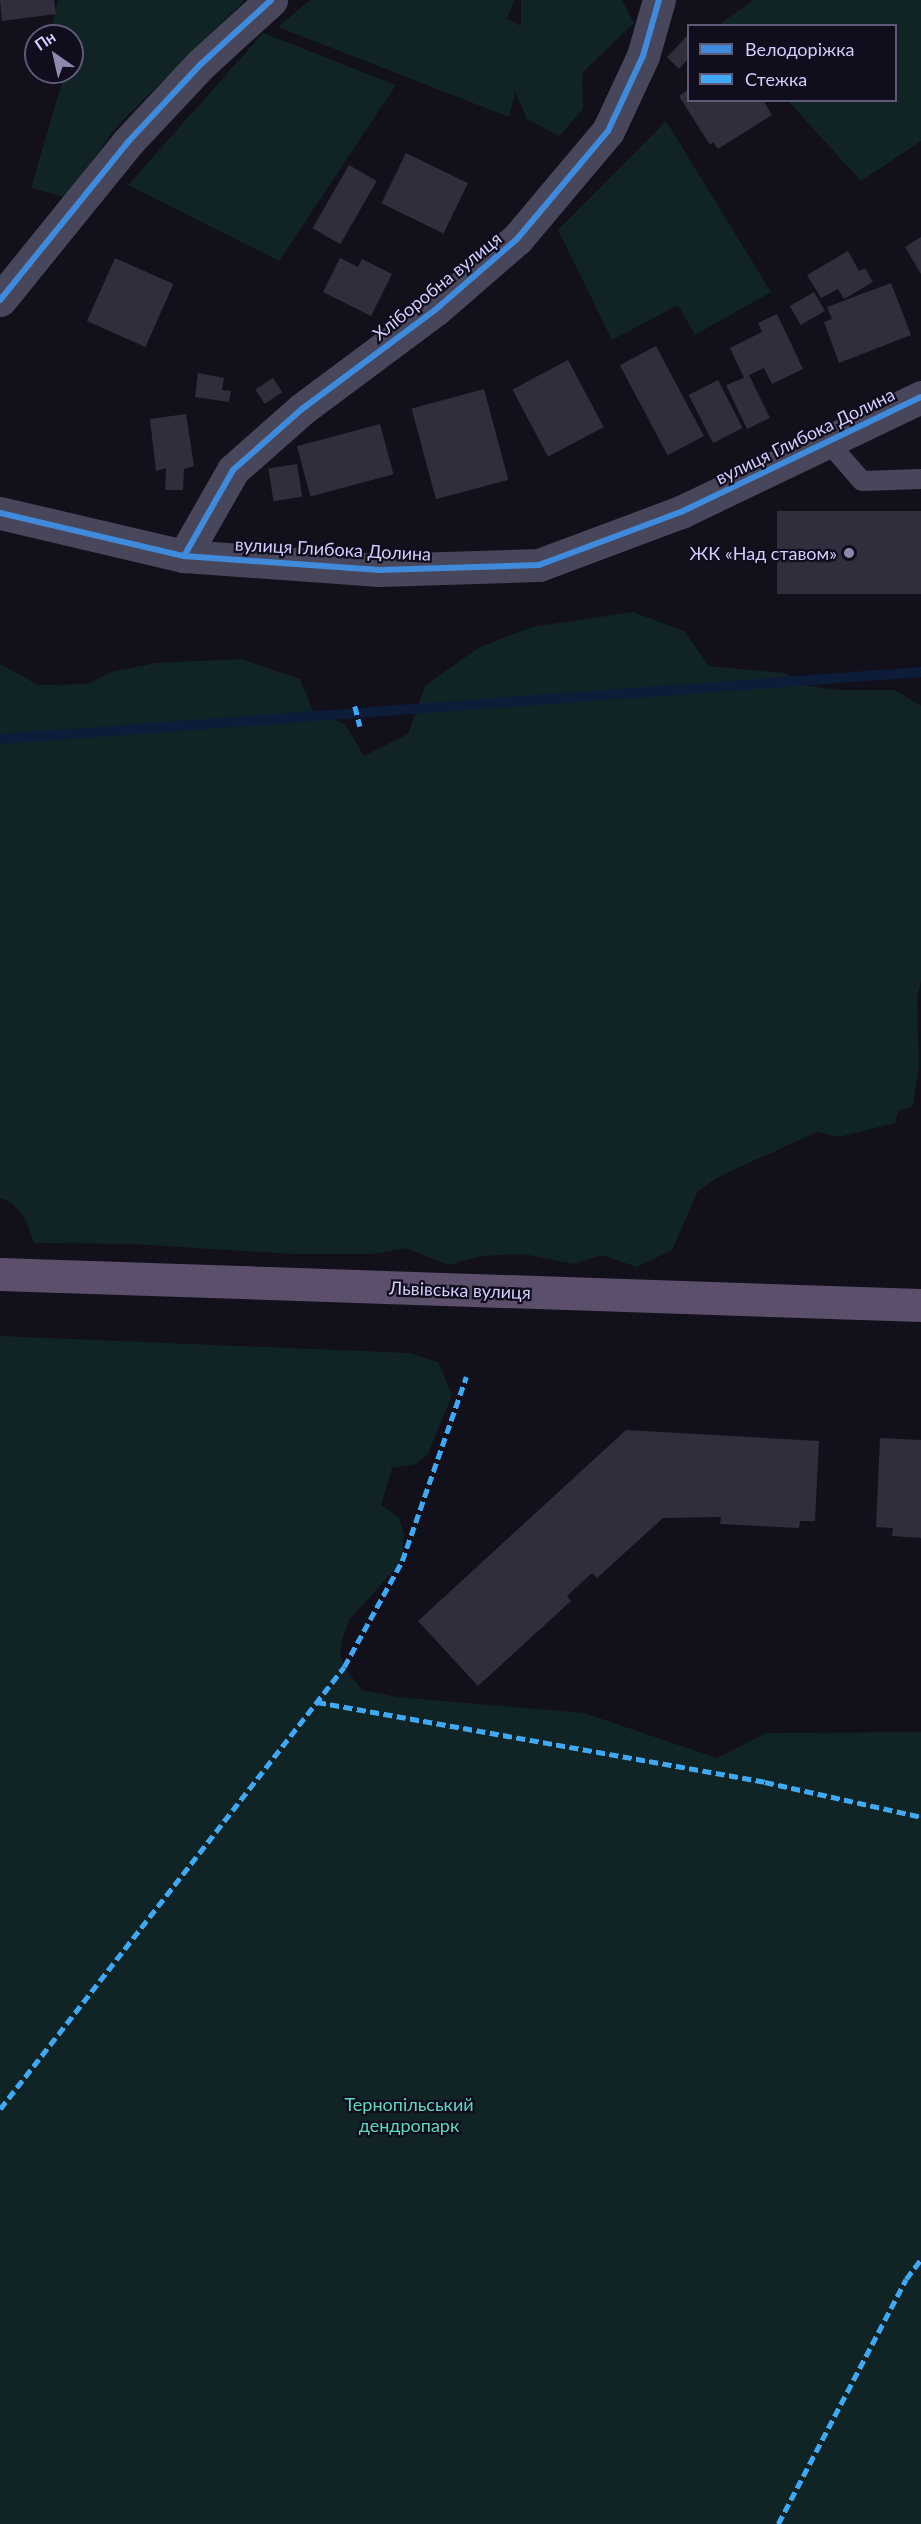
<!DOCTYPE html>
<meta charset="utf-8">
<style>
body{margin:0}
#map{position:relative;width:921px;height:2524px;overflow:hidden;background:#12101a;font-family:Lato,sans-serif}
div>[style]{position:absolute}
.green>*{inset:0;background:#102425}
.stream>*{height:10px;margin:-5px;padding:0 5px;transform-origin:5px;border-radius:5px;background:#0d1c39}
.building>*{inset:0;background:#302e3c;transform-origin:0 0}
.service>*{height:20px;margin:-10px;padding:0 10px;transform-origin:10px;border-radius:10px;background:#47465a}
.minor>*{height:33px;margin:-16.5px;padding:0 16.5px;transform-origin:16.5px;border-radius:16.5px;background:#47465a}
.primary>*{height:33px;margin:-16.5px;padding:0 16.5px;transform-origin:16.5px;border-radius:16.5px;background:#5b4f6c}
.quiet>*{height:4.5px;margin-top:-2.25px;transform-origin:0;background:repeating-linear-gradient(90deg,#3fa9f5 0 9px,transparent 0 13.5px)}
.cycleway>*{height:6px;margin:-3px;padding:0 3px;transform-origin:3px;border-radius:3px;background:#408adc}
.dots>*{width:16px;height:16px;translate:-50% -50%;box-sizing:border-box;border:3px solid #100d1d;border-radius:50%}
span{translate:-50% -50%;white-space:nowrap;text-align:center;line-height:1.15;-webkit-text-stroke:4.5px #100d1d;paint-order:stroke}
.street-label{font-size:18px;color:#d3ccfc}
.poi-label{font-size:18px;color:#d3ccfc}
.right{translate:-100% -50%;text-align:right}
.park-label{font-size:18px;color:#5cd8bd}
.legend{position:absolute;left:687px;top:24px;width:210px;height:78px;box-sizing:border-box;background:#100d1d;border:2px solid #5e5976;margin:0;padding:8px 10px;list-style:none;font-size:18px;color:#d3ccfc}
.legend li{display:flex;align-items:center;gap:12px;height:30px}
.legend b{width:30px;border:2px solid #5e5976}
.north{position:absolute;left:24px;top:24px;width:60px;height:60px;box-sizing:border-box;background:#100d1d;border:2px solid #5e5976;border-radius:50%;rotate:326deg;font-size:16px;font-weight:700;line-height:24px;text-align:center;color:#d3ccfc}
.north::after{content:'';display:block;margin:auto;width:21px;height:27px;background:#8f8aad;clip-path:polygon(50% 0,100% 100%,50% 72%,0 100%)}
</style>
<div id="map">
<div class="green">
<i style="clip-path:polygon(58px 0,245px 0,118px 125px,65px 197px,31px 188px,65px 72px,72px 72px,75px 34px,50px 36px)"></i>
<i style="clip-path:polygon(310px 0,514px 0,507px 19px,521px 26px,521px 0,622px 0,634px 23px,582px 73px,583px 109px,559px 136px,527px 119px,515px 92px,509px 117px,278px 27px)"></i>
<i style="clip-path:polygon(753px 0,921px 0,921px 141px,861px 181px,788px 101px,896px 100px,896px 26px,720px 24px)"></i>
<i style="clip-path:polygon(263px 33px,396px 85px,279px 261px,128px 185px)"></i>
<i style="clip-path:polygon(666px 121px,771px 292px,695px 335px,678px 305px,612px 340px,558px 230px)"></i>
<i style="clip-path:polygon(633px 612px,684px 631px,709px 666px,784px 673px,804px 685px,836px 690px,895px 690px,921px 706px,921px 980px,917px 1001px,919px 1064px,913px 1106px,898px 1111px,895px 1123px,839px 1137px,817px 1132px,720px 1176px,698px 1191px,672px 1250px,637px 1267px,601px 1255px,574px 1264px,523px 1254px,481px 1256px,449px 1265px,406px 1248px,374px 1254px,294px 1254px,132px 1244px,34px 1243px,26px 1220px,12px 1203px,0 1198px,0 664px,38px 685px,88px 684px,111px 672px,155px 663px,241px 659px,300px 679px,313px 711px,345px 724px,364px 756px,408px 734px,425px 686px,478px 648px,532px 627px)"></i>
<i style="clip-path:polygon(0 1336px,409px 1353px,438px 1362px,452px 1395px,428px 1454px,416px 1464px,392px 1468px,381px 1505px,399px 1518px,404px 1535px,402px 1561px,349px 1620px,343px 1637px,340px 1655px,344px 1667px,362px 1690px,397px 1697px,584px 1713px,717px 1758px,766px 1733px,921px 1732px,921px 2524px,0 2524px)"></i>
</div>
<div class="stream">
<i style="left:0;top:739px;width:923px;rotate:-4.16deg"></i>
</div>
<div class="building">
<i style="clip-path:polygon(0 0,54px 0,56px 14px,2px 21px)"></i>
<i style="clip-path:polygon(688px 35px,688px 59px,679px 69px,667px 57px)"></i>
<i style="clip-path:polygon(688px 90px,688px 100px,763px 100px,772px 115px,718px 149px,713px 142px,710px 145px,679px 96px)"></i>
<i style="left:406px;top:153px;width:69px;height:56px;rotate:26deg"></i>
<i style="left:349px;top:165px;width:32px;height:73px;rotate:30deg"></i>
<i style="clip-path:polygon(921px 237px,921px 274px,905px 247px)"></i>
<i style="clip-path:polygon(848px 251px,859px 271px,865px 268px,873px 282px,844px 299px,838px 289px,821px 298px,807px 275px)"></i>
<i style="left:115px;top:258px;width:64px;height:69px;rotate:24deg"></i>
<i style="clip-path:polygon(340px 258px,358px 267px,362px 259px,392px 274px,371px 316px,323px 292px)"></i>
<i style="clip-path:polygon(891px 283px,911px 335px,839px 363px,824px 322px,832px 319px,827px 307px)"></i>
<i style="left:814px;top:292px;width:22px;height:28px;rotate:60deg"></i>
<i style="clip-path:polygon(777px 314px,803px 369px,772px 384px,764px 368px,749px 375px,770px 418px,747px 429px,726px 385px,744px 378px,730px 348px,762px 332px,758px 323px)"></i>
<i style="left:656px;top:346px;width:102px;height:41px;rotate:62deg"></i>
<i style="left:568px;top:360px;width:76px;height:63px;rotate:62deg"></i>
<i style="clip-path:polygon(198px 373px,224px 378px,222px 390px,231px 391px,229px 402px,195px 397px)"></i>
<i style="left:273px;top:378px;width:17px;height:21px;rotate:57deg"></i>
<i style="left:718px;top:380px;width:54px;height:33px;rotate:63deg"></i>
<i style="left:484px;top:389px;width:94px;height:75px;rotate:75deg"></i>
<i style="clip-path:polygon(186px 414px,194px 466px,184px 469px,183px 490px,165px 490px,166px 468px,156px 471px,150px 419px)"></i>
<i style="left:380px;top:424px;width:52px;height:86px;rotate:75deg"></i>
<i style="left:297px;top:464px;width:33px;height:29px;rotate:81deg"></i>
<i style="left:921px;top:511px;width:83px;height:144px;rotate:90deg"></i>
<i style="clip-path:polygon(626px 1430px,819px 1441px,815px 1521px,800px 1521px,799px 1528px,720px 1524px,721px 1517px,663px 1518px,597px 1578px,592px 1573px,567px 1596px,571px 1601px,478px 1686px,418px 1621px)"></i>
<i style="clip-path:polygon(880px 1438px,921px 1440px,921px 1538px,892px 1536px,893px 1528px,876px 1527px)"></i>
</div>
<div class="service">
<i style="left:827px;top:441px;width:53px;rotate:48.8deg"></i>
<i style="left:862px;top:481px;width:59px;rotate:-1.9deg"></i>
</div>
<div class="minor">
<i style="left:0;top:300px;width:202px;rotate:-51deg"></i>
<i style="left:127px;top:143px;width:108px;rotate:-46.9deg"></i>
<i style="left:201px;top:64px;width:95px;rotate:-42.4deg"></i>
<i style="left:0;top:513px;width:189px;rotate:13.2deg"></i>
<i style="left:184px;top:556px;width:196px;rotate:4.1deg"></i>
<i style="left:379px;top:570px;width:160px;rotate:-1.8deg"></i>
<i style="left:539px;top:565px;width:152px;rotate:-20.5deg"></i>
<i style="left:681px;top:512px;width:266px;rotate:-25.6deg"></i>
<i style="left:184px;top:556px;width:99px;rotate:-60.3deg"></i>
<i style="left:233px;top:470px;width:92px;rotate:-41.5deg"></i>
<i style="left:302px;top:409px;width:166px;rotate:-36.7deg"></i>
<i style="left:435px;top:310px;width:108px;rotate:-40.9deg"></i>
<i style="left:517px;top:239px;width:141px;rotate:-49.9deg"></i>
<i style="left:608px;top:131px;width:83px;rotate:-65deg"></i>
<i style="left:643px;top:56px;width:58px;rotate:-74.1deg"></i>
</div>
<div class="primary">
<i style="left:0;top:1274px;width:922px;rotate:1.93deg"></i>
</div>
<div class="quiet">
<i style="left:355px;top:706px;width:21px;rotate:76deg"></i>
<i style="left:317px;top:1702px;width:455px;rotate:10.1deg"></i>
<i style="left:765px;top:1782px;width:160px;rotate:12.6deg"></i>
<i style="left:0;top:2109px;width:560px;rotate:-52.11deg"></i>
<i style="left:344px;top:1667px;width:121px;rotate:-61.3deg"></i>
<i style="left:402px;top:1561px;width:195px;rotate:-70.8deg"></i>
<i style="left:778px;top:2524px;width:276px;rotate:-62.4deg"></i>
<i style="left:906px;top:2279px;width:25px;rotate:-53deg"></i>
</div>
<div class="cycleway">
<i style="left:0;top:300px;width:202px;rotate:-51deg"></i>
<i style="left:127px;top:143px;width:108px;rotate:-46.9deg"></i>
<i style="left:201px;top:64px;width:95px;rotate:-42.4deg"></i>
<i style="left:0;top:513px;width:189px;rotate:13.2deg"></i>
<i style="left:184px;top:556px;width:196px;rotate:4.1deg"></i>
<i style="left:379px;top:570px;width:160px;rotate:-1.8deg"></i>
<i style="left:539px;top:565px;width:152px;rotate:-20.5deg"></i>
<i style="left:681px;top:512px;width:266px;rotate:-25.6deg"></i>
<i style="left:184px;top:556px;width:99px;rotate:-60.3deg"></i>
<i style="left:233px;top:470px;width:92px;rotate:-41.5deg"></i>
<i style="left:302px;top:409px;width:166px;rotate:-36.7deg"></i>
<i style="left:435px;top:310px;width:108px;rotate:-40.9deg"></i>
<i style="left:517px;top:239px;width:141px;rotate:-49.9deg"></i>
<i style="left:608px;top:131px;width:83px;rotate:-65deg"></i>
<i style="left:643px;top:56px;width:58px;rotate:-74.1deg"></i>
</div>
<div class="dots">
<i style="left:849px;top:553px;background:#8f8aad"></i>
</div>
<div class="street-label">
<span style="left:437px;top:286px;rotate:-39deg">Хліборобна вулиця</span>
<span style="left:805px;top:436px;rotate:-26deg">вулиця Глибока Долина</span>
<span style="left:333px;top:549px;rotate:3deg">вулиця Глибока Долина</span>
<span style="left:460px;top:1290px;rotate:2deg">Львівська вулиця</span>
</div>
<div class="poi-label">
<span class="right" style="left:837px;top:553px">ЖК «Над ставом»</span>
</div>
<div class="park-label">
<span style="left:409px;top:2115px">Тернопільський<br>дендропарк</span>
</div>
<ul class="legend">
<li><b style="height:8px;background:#408adc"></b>Велодоріжка</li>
<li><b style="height:8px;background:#3fa9f5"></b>Стежка</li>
</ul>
<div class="north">Пн</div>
</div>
